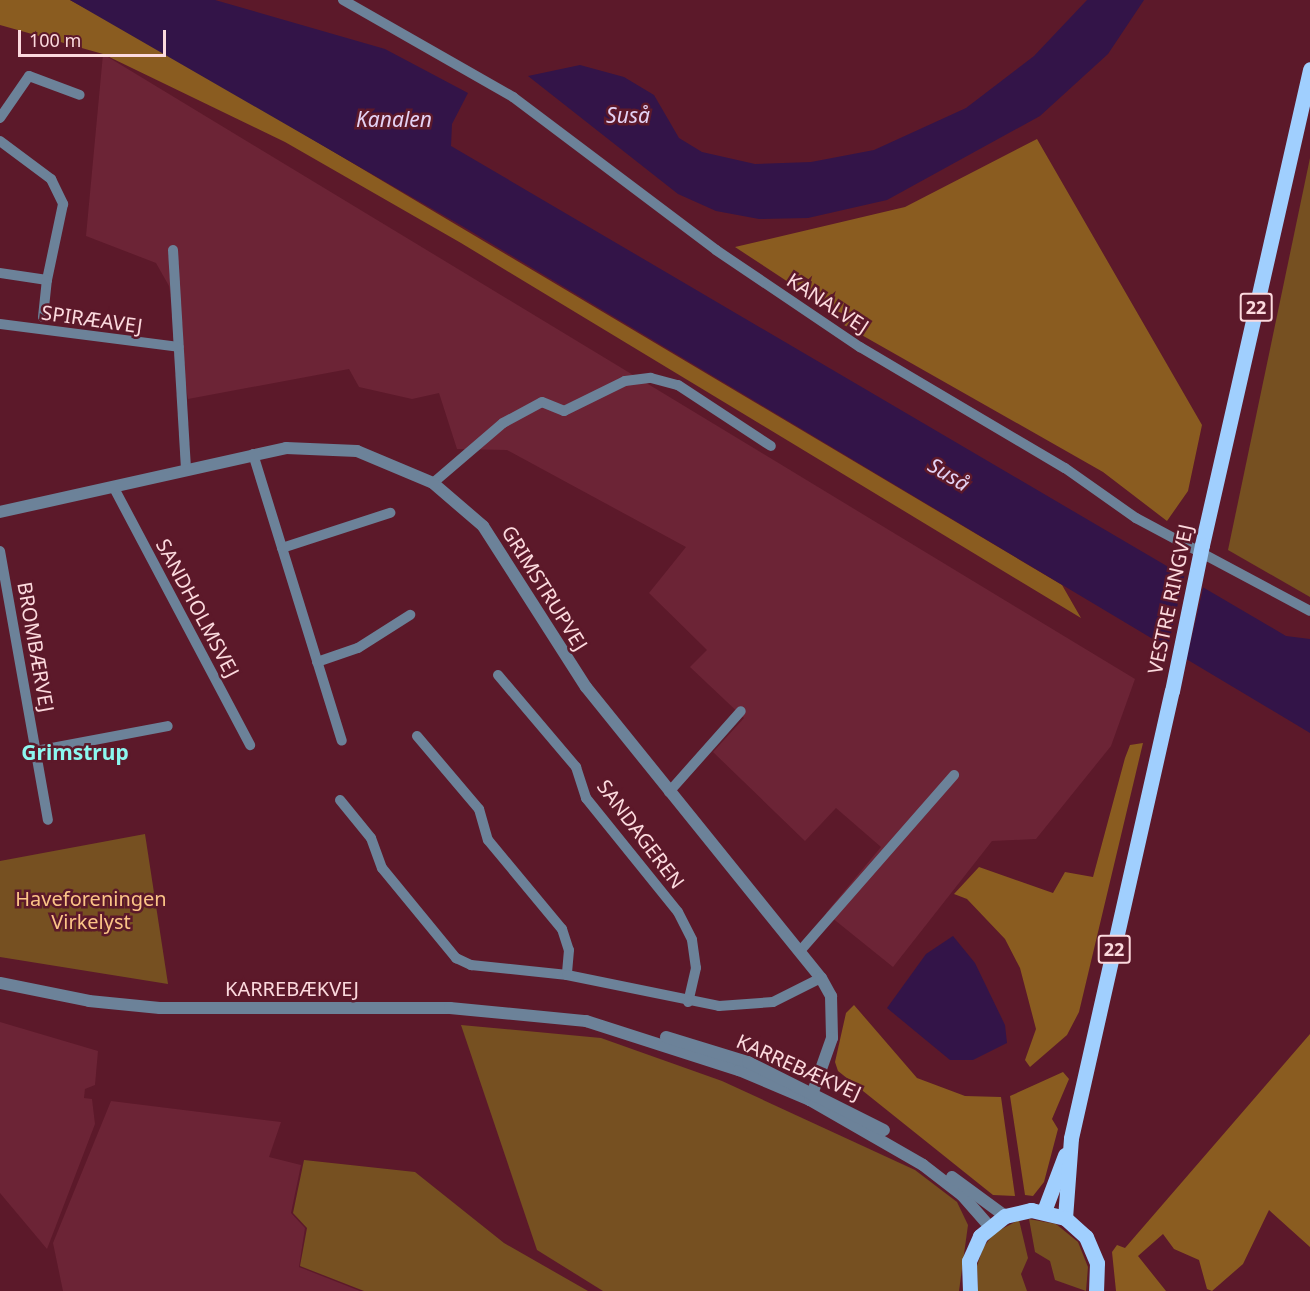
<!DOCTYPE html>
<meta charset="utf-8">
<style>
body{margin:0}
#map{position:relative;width:1310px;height:1291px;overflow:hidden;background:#5c192a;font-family:"Noto Sans",sans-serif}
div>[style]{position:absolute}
.built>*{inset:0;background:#6c2436}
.green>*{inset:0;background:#765021}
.forest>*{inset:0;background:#8a5c20}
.water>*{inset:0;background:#331448}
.pier>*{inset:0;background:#5c192a}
.minor>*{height:10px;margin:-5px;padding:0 5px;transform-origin:5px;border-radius:5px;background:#6c8299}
.tertiary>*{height:12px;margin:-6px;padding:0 6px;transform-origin:6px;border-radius:6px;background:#6c8299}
.primary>*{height:15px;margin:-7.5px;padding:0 7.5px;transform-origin:7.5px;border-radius:7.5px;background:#a0cffe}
.primary-bridge>*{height:15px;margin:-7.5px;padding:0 7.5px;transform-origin:7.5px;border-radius:7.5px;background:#a0cffe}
span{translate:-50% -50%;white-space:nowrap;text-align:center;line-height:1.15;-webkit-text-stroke:5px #5c192a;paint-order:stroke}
.shield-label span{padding:2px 4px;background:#5c192a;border:2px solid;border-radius:4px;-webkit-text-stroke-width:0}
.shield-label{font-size:18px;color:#fcdade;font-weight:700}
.street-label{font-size:20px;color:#fcdade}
.park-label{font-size:20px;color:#fbc487}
.water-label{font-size:21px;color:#e4d2f4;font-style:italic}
.neighbourhood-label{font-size:21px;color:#8cf7ef;font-weight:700}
.scale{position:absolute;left:18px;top:30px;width:148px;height:27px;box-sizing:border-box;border:3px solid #fcdade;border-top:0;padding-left:8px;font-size:18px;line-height:21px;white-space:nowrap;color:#fcdade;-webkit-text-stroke:4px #5c192a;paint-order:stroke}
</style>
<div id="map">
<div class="built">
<i style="clip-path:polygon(103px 54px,1135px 679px,1111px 746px,1036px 839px,992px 841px,893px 967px,826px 913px,881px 847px,836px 808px,805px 841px,713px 752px,744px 718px,690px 667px,707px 650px,649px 593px,686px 547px,507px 450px,457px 449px,439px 393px,412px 399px,359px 387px,349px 369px,188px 399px,169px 286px,156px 263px,86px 236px)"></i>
<i style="clip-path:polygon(0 1022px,98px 1051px,95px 1085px,85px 1089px,84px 1098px,92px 1099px,95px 1124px,47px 1249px,0 1193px)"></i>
<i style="clip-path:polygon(111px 1101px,281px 1122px,269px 1157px,301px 1165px,291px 1213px,305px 1228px,299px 1267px,360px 1291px,63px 1291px,53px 1243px)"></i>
</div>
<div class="green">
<i style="clip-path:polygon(1310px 158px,1310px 597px,1228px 550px)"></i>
<i style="clip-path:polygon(145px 834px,168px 984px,0 957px,0 861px)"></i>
<i style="clip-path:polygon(461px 1025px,601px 1038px,722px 1081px,915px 1170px,957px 1202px,968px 1225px,959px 1291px,603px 1291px,537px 1250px)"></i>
<i style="clip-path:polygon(304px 1160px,415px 1172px,504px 1243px,588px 1291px,364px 1291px,300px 1266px,307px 1228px,293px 1213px)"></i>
<i style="clip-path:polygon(1029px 1219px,1056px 1224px,1078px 1242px,1088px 1267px,1086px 1291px,1055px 1280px,1050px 1261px,1035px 1252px)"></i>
<i style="clip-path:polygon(1019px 1220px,1028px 1258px,1021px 1274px,1027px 1291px,978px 1291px,977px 1266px,983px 1248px,994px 1233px)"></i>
</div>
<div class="forest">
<i style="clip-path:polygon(0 0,70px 0,154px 45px,1062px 585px,1081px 618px,461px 243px,285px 142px,103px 54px,0 25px)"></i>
<i style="clip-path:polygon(1037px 139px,1202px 425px,1188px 491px,1167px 521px,1103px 472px,844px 325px,850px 317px,820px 303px,735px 247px,905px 207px)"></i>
<i style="clip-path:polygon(1143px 743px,1079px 1012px,1067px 1035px,1030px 1067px,1025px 1060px,1036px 1029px,1020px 968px,1005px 939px,967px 899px,954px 894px,979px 867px,1053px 893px,1065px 872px,1093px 877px,1125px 758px,1130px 745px)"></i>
<i style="clip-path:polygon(854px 1005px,917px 1078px,965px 1096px,1001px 1097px,1015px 1196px,993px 1195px,838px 1071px,835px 1062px,846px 1013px)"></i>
<i style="clip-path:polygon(1310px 1034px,1310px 1247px,1269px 1210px,1243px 1264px,1212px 1291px,1207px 1289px,1199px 1260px,1174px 1249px,1163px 1234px,1138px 1256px,1166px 1291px,1116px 1291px,1112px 1252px,1117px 1245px,1125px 1248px)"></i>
<i style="clip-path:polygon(1063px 1072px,1069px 1079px,1052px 1119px,1058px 1129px,1044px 1182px,1033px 1196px,1025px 1195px,1010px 1096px)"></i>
</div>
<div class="water">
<i style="clip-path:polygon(70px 0,215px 0,385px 49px,468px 93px,452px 124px,451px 146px,1286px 636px,1310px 639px,1310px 733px,462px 226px)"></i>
<i style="clip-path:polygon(1087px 0,1144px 0,1108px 54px,1040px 116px,887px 200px,808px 218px,759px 219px,716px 211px,678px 194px,528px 76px,580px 65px,624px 77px,654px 95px,679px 138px,702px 152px,755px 164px,811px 162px,874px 150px,966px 108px,1034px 56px)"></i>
<i style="clip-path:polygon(953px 936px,975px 963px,1005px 1025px,1007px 1043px,973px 1060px,950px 1060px,887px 1008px,926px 954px)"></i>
</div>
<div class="pier">
<i style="clip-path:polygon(1185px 573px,1204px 584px,1186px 662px,1167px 651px)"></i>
</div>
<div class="minor">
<i style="left:343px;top:0;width:196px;rotate:29.7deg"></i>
<i style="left:513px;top:97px;width:254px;rotate:37deg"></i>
<i style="left:716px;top:250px;width:174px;rotate:34deg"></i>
<i style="left:860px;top:347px;width:238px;rotate:30.6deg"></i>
<i style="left:1065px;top:468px;width:87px;rotate:35.2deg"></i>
<i style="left:1136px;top:518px;width:197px;rotate:28.1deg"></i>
<i style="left:0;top:118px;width:51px;rotate:-55.4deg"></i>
<i style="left:29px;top:76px;width:54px;rotate:20.4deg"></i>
<i style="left:0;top:141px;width:64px;rotate:36.7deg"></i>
<i style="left:51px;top:179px;width:28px;rotate:64deg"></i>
<i style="left:63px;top:204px;width:78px;rotate:101.9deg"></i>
<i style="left:47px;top:280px;width:48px;rotate:-171.5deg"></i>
<i style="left:173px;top:250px;width:221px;rotate:86.6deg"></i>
<i style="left:43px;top:317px;width:37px;rotate:-84deg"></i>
<i style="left:0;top:324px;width:180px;rotate:7.3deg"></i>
<i style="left:253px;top:454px;width:300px;rotate:72.8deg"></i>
<i style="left:433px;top:483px;width:92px;rotate:-40.6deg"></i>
<i style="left:503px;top:423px;width:44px;rotate:-28.3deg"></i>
<i style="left:542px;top:402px;width:24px;rotate:22deg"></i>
<i style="left:564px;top:411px;width:68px;rotate:-26.2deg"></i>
<i style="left:625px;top:381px;width:26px;rotate:-7deg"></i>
<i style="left:651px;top:378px;width:28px;rotate:15deg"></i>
<i style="left:678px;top:385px;width:111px;rotate:33.3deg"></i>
<i style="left:114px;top:488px;width:291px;rotate:62.1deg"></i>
<i style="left:282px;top:548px;width:114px;rotate:-18deg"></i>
<i style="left:0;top:551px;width:273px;rotate:79.9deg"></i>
<i style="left:317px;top:662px;width:43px;rotate:-18.9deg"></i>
<i style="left:358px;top:648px;width:62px;rotate:-32.4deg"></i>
<i style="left:498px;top:675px;width:121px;rotate:49.7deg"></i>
<i style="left:576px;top:767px;width:33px;rotate:72deg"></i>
<i style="left:586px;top:798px;width:146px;rotate:51.1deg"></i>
<i style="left:678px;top:912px;width:31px;rotate:63deg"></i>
<i style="left:692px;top:940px;width:28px;rotate:82deg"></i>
<i style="left:696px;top:968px;width:35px;rotate:103deg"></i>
<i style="left:417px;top:736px;width:96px;rotate:49.7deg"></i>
<i style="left:479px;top:809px;width:32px;rotate:74deg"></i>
<i style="left:488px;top:840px;width:116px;rotate:50.3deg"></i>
<i style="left:562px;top:929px;width:22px;rotate:72deg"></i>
<i style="left:569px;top:950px;width:25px;rotate:95deg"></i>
<i style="left:36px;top:751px;width:134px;rotate:-10.7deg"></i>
<i style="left:669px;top:792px;width:108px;rotate:-48.4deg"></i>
<i style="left:340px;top:800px;width:49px;rotate:50.8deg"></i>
<i style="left:371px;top:838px;width:32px;rotate:70deg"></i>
<i style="left:382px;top:868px;width:117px;rotate:50.6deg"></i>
<i style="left:456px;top:958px;width:17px;rotate:25deg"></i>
<i style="left:471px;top:965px;width:97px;rotate:5.9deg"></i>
<i style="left:567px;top:975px;width:155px;rotate:11.5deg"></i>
<i style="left:719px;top:1006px;width:54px;rotate:-4.2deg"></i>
<i style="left:773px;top:1002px;width:54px;rotate:-26.6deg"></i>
<i style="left:800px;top:951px;width:234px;rotate:-48.8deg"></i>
</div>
<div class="tertiary">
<i style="left:0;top:512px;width:293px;rotate:-12.6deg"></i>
<i style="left:286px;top:448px;width:71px;rotate:2.4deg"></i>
<i style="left:357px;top:451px;width:82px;rotate:22.8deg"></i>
<i style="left:433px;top:483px;width:66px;rotate:40.7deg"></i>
<i style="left:483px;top:526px;width:191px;rotate:57.4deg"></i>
<i style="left:586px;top:687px;width:374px;rotate:51.1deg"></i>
<i style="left:821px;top:978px;width:21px;rotate:61deg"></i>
<i style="left:831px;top:996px;width:42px;rotate:88.6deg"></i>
<i style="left:832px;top:1038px;width:66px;rotate:109.5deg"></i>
<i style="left:0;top:983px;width:91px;rotate:11.4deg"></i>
<i style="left:89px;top:1001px;width:71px;rotate:5.6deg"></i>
<i style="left:160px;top:1008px;width:290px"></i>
<i style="left:450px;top:1008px;width:137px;rotate:5.5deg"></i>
<i style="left:586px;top:1021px;width:161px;rotate:17.8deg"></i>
<i style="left:739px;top:1070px;width:77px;rotate:22.9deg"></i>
<i style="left:810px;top:1100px;width:130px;rotate:29.9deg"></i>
<i style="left:923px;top:1165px;width:49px;rotate:37.6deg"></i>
<i style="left:962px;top:1195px;width:41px;rotate:48.9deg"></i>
<i style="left:666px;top:1037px;width:86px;rotate:17deg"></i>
<i style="left:748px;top:1062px;width:152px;rotate:26.6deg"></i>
<i style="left:952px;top:1177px;width:66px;rotate:36.3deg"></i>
</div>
<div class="primary">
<i style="left:1202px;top:545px;width:488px;rotate:-77.2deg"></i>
<i style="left:1044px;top:1211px;width:60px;rotate:-69.4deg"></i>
<i style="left:1065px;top:1218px;width:80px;rotate:-85.7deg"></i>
<i style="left:1071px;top:1138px;width:458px;rotate:-77.3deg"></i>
<i style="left:970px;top:1291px;width:30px;rotate:-92deg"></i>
<i style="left:969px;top:1261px;width:27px;rotate:-66deg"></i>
<i style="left:980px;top:1236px;width:32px;rotate:-39deg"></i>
<i style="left:1005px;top:1216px;width:27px;rotate:-13deg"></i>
<i style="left:1031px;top:1210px;width:35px;rotate:13deg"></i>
<i style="left:1065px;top:1218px;width:28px;rotate:42deg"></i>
<i style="left:1086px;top:1237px;width:28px;rotate:67deg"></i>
<i style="left:1097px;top:1263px;width:28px;rotate:92deg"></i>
</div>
<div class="primary-bridge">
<i style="left:1172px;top:691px;width:149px;rotate:-78.4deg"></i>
</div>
<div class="shield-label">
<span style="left:1256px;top:307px">22</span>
<span style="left:1114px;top:949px">22</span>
</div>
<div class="street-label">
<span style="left:828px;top:303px;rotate:33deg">KANALVEJ</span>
<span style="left:92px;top:319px;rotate:8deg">SPIRÆAVEJ</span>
<span style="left:545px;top:588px;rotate:58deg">GRIMSTRUPVEJ</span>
<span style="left:1170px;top:599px;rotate:-78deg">VESTRE RINGVEJ</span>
<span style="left:198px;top:608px;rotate:62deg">SANDHOLMSVEJ</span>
<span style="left:36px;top:647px;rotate:80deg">BROMBÆRVEJ</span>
<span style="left:641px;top:834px;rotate:53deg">SANDAGEREN</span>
<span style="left:292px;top:988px">KARREBÆKVEJ</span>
<span style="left:799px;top:1067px;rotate:24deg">KARREBÆKVEJ</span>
</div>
<div class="park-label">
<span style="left:91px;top:910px">Haveforeningen<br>Virkelyst</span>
</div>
<div class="water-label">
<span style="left:628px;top:115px">Suså</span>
<span style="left:394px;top:119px">Kanalen</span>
<span style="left:949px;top:474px;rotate:31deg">Suså</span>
</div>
<div class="neighbourhood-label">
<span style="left:75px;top:752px">Grimstrup</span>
</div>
<div class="scale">100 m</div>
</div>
